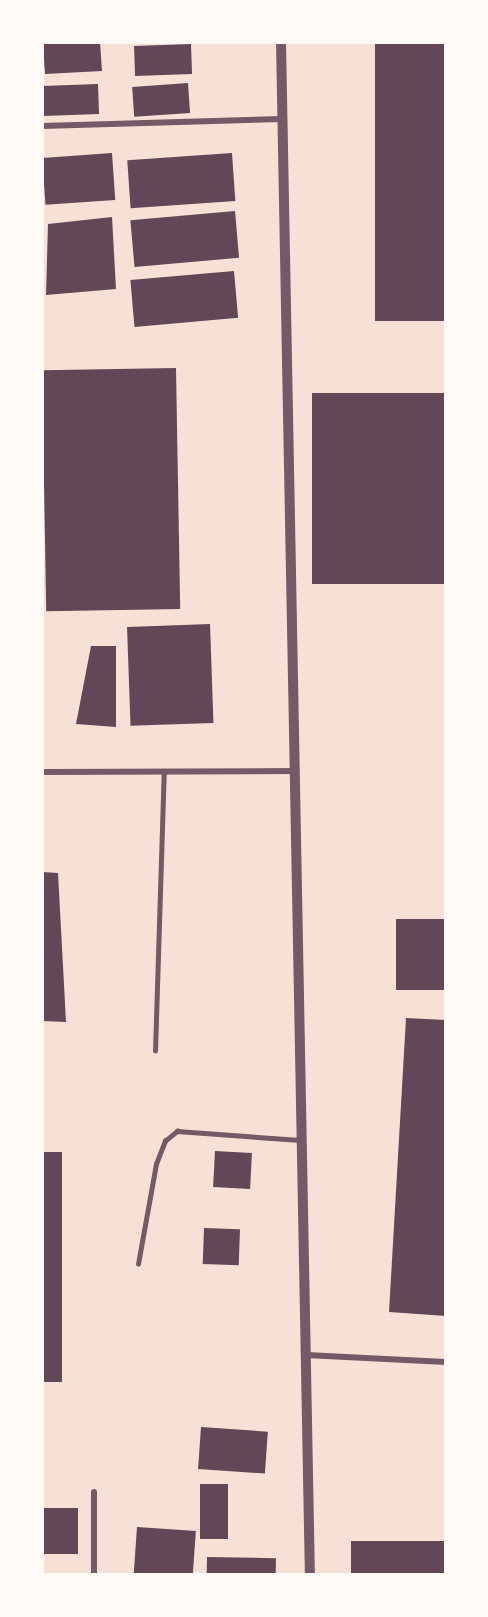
<!DOCTYPE html>
<style>
body{margin:0}
#map{position:relative;width:488px;height:1617px;overflow:hidden;background:#f7e1d7;font-family:"Fira Sans Condensed",sans-serif}
div>[style]{position:absolute}
.building>*{inset:0;background:#644757;transform-origin:0 0}
.service>*{height:4.5px;margin:-2.25px;padding:0 2.25px;transform-origin:2.25px;border-radius:2.25px;background:#755966}
.minor>*{height:6px;margin:-3px;padding:0 3px;transform-origin:3px;border-radius:3px;background:#755966}
.tertiary>*{height:10px;margin:-5px;padding:0 5px;transform-origin:5px;border-radius:5px;background:#755966}
span{translate:-50% -50%;white-space:nowrap;text-align:center;line-height:1.15;-webkit-text-stroke:5px #fffaf5;paint-order:stroke}
.frame{position:absolute;inset:0;border:44px solid #fffaf5;pointer-events:none}
</style>
<div id="map">
<div class="building">
<i style="clip-path:polygon(83px 42px,100px 42px,102px 71px,45px 74px,43px 44px)"></i>
<i style="left:375px;top:42px;width:71px;height:279px"></i>
<i style="left:191px;top:44px;width:30px;height:57px;rotate:88deg"></i>
<i style="left:188px;top:83px;width:30px;height:56px;rotate:86deg"></i>
<i style="left:98px;top:84px;width:30px;height:56px;rotate:88deg"></i>
<i style="left:112px;top:153px;width:47px;height:70px;rotate:86deg"></i>
<i style="left:232px;top:153px;width:48px;height:105px;rotate:86deg"></i>
<i style="left:235px;top:211px;width:47px;height:105px;rotate:85deg"></i>
<i style="clip-path:polygon(112px 217px,116px 289px,46px 295px,48px 224px)"></i>
<i style="left:234px;top:271px;width:47px;height:104px;rotate:85deg"></i>
<i style="left:176px;top:368px;width:241px;height:134px;rotate:89deg"></i>
<i style="left:312px;top:393px;width:134px;height:191px"></i>
<i style="left:210px;top:624px;width:99px;height:83px;rotate:88deg"></i>
<i style="clip-path:polygon(91px 646px,116px 646px,116px 727px,76px 724px)"></i>
<i style="clip-path:polygon(42px 872px,58px 873px,66px 1022px,42px 1021px)"></i>
<i style="left:396px;top:919px;width:50px;height:71px"></i>
<i style="clip-path:polygon(406px 1018px,446px 1020px,446px 1316px,389px 1312px)"></i>
<i style="left:215px;top:1151px;width:37px;height:36px;rotate:3deg"></i>
<i style="left:62px;top:1152px;width:230px;height:20px;rotate:90deg"></i>
<i style="left:204px;top:1228px;width:36px;height:36px;rotate:2deg"></i>
<i style="left:201px;top:1427px;width:67px;height:42px;rotate:4deg"></i>
<i style="left:200px;top:1484px;width:28px;height:55px"></i>
<i style="left:42px;top:1508px;width:36px;height:46px"></i>
<i style="left:137px;top:1527px;width:59px;height:48px;rotate:4deg"></i>
<i style="left:351px;top:1541px;width:95px;height:34px"></i>
<i style="left:207px;top:1557px;width:69px;height:18px;rotate:1deg"></i>
</div>
<div class="service">
<i style="left:155px;top:1051px;width:280px;rotate:-88.2deg"></i>
<i style="left:138px;top:1264px;width:102px;rotate:-79.8deg"></i>
<i style="left:156px;top:1164px;width:25px;rotate:-69deg"></i>
<i style="left:165px;top:1141px;width:16px;rotate:-40deg"></i>
<i style="left:177px;top:1131px;width:123px;rotate:4.2deg"></i>
</div>
<div class="minor">
<i style="left:42px;top:126px;width:240px;rotate:-1.7deg"></i>
<i style="left:42px;top:772px;width:254px;rotate:-0.2deg"></i>
<i style="left:306px;top:1355px;width:140px;rotate:2.9deg"></i>
<i style="left:94px;top:1492px;width:83px;rotate:90deg"></i>
</div>
<div class="tertiary">
<i style="left:281px;top:42px;width:1533px;rotate:88.92deg"></i>
</div>
<div class="frame"></div>
</div>
